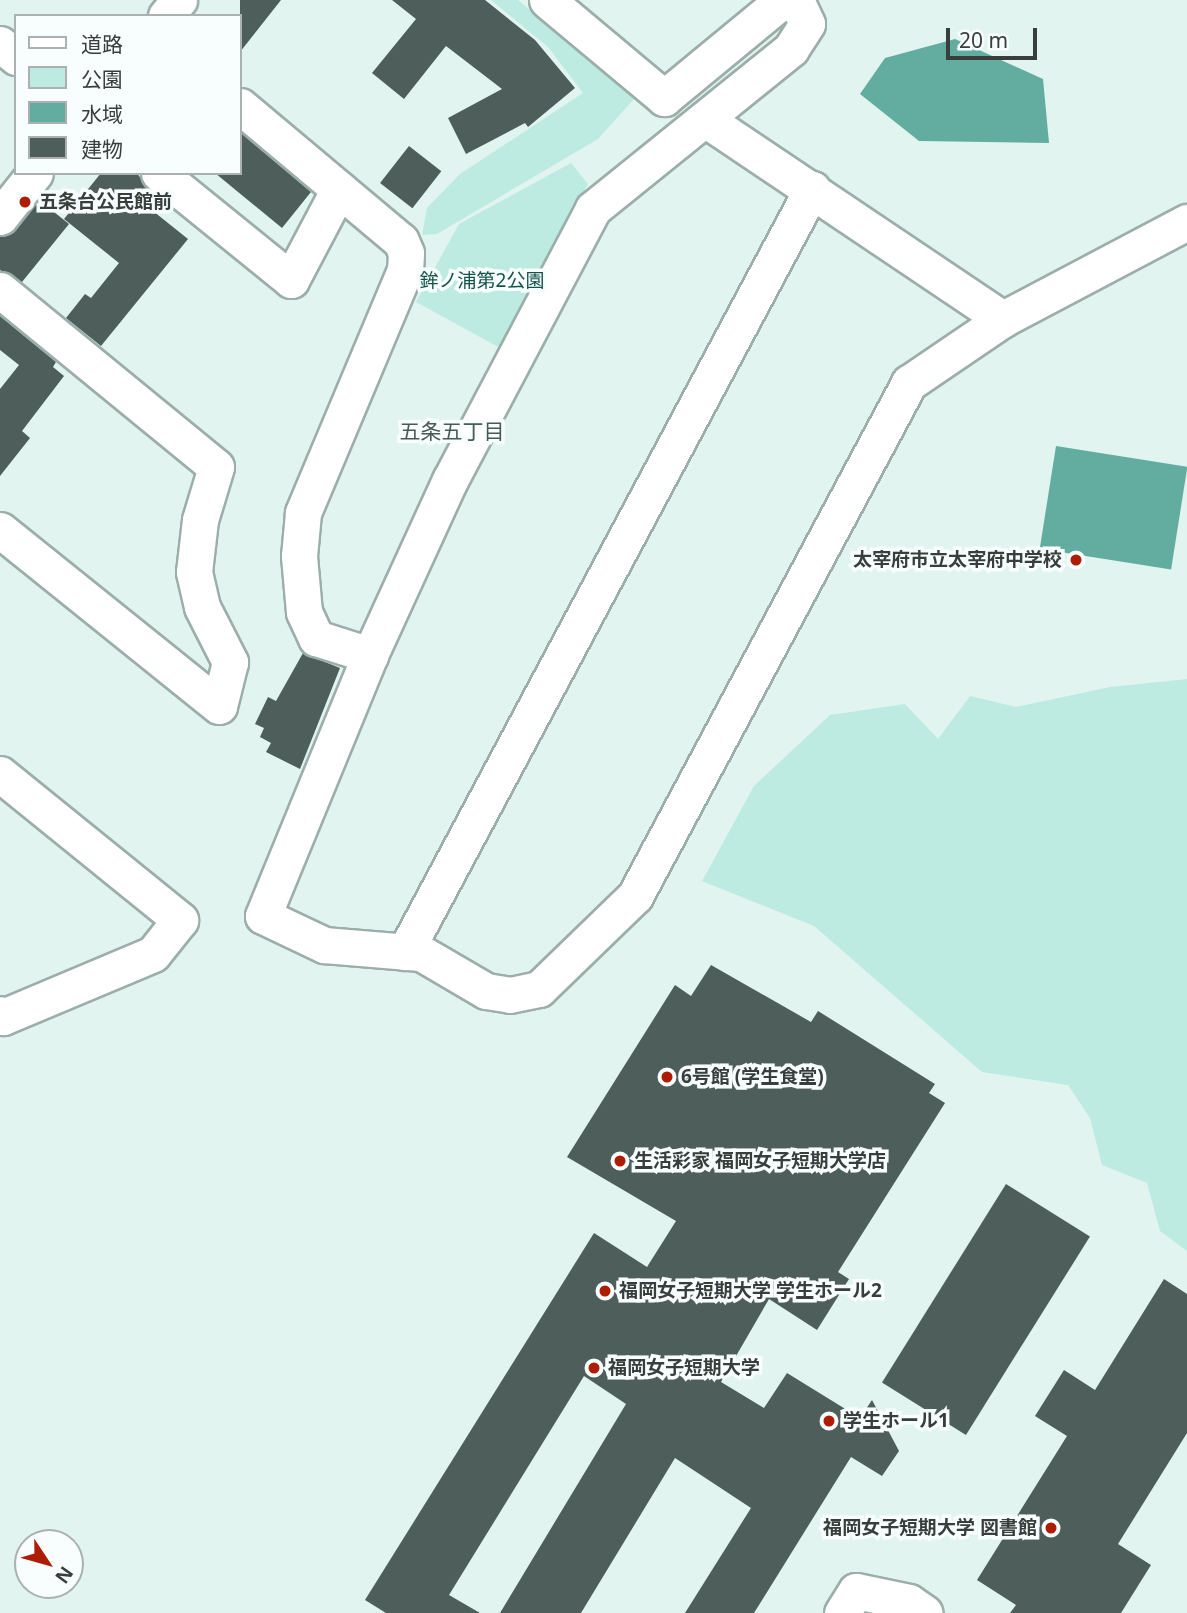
<!DOCTYPE html>
<meta charset="utf-8">
<style>
body{margin:0}
#map{position:relative;width:1187px;height:1613px;overflow:hidden;background:#e1f4f0;font-family:"Noto Sans","Noto Sans JP",sans-serif}
div>[style]{position:absolute}
.green>*{inset:0;background:#bdebe2}
.water>*{inset:0;background:#63ada0;transform-origin:0 0}
.building>*{inset:0;background:#4e5e5b;transform-origin:0 0}
.roads{filter:drop-shadow(2px 0 #9caeaa) drop-shadow(-2px 0 #9caeaa) drop-shadow(0 2px #9caeaa) drop-shadow(0 -2px #9caeaa)}
.minor>*{height:35px;margin:-17.5px;padding:0 17.5px;transform-origin:17.5px;border-radius:17.5px;background:#fff}
.dots>*{width:19px;height:19px;translate:-50% -50%;box-sizing:border-box;border:4px solid #f7fefd;border-radius:50%}
span{translate:-50% -50%;white-space:nowrap;text-align:center;line-height:1.15;-webkit-text-stroke:7px #f7fefd;paint-order:stroke}
.poi-label{font-size:19px;color:#373e3c;font-weight:700}
.left{translate:0 -50%;text-align:left}
.right{translate:-100% -50%;text-align:right}
.park-label{font-size:19px;color:#14534a}
.neighbourhood-label{font-size:21px;color:#495955}
.legend{position:absolute;left:14px;top:14px;width:228px;height:161px;box-sizing:border-box;background:#f7fefd;border:2px solid #aab1b0;margin:0;padding:9px 12px;list-style:none;font-size:21px;color:#373e3c}
.legend li{display:flex;align-items:center;gap:14px;height:35px}
.legend b{width:35px;border:2px solid #aab1b0}
.north{position:absolute;left:14px;top:1529px;width:70px;height:70px;box-sizing:border-box;background:#f7fefd;border:2px solid #aab1b0;border-radius:50%;rotate:126deg;font-size:19px;font-weight:700;line-height:28px;text-align:center;color:#373e3c}
.north::after{content:'';display:block;margin:auto;width:24px;height:32px;background:#ac1d04;clip-path:polygon(50% 0,100% 100%,50% 72%,0 100%)}
.scale{position:absolute;left:946px;top:28px;width:91px;height:32px;box-sizing:border-box;border:4px solid #373e3c;border-top:0;padding-left:9px;font-size:21px;line-height:24px;white-space:nowrap;color:#373e3c;-webkit-text-stroke:5px #f7fefd;paint-order:stroke}
</style>
<div id="map">
<div class="green">
<i style="clip-path:polygon(491px 0,518px 0,635px 98px,598px 139px,437px 234px,422px 235px,427px 208px,460px 174px,583px 93px,548px 47px)"></i>
<i style="clip-path:polygon(571px 163px,588px 184px,500px 348px,416px 302px,459px 224px)"></i>
<i style="clip-path:polygon(1187px 679px,1187px 1251px,1160px 1231px,1147px 1183px,1102px 1165px,1090px 1118px,1068px 1085px,982px 1072px,814px 926px,702px 881px,754px 786px,830px 715px,905px 704px,938px 739px,970px 696px,1016px 707px,1110px 687px)"></i>
</div>
<div class="water">
<i style="clip-path:polygon(955px 39px,1043px 79px,1049px 143px,919px 141px,860px 94px,885px 58px)"></i>
<i style="left:1056px;top:446px;width:133px;height:104px;rotate:9deg"></i>
</div>
<div class="building">
<i style="clip-path:polygon(240px 0,281px 0,240px 52px)"></i>
<i style="clip-path:polygon(392px 0,485px 0,535px 40px,575px 88px,528px 127px,525px 123px,466px 154px,448px 118px,502px 89px,446px 46px,404px 99px,372px 73px,416px 19px)"></i>
<i style="clip-path:polygon(240px 132px,311px 192px,282px 228px,215px 173px,240px 173px)"></i>
<i style="left:409px;top:146px;width:41px;height:47px;rotate:38deg"></i>
<i style="clip-path:polygon(101px 173px,137px 173px,151px 193px,143px 203px,188px 239px,101px 346px,66px 318px,85px 294px,91px 298px,119px 263px,64px 219px)"></i>
<i style="clip-path:polygon(39px 200px,69px 224px,22px 282px,0 270px,0 237px,15px 230px)"></i>
<i style="clip-path:polygon(0 316px,56px 362px,53px 367px,64px 376px,22px 431px,30px 438px,0 476px,0 389px,19px 365px,0 350px)"></i>
<i style="clip-path:polygon(303px 653px,340px 668px,300px 769px,266px 752px,271px 743px,260px 737px,264px 728px,255px 724px,268px 697px,276px 701px)"></i>
<i style="clip-path:polygon(711px 965px,811px 1022px,818px 1011px,935px 1084px,929px 1093px,945px 1103px,838px 1272px,849px 1279px,817px 1330px,769px 1299px,721px 1382px,764px 1408px,787px 1373px,860px 1418px,872px 1400px,899px 1451px,882px 1476px,851px 1457px,754px 1613px,685px 1613px,751px 1508px,675px 1458px,581px 1613px,500px 1613px,626px 1404px,584px 1376px,449px 1595px,480px 1613px,386px 1613px,365px 1600px,594px 1233px,647px 1267px,676px 1221px,567px 1157px,675px 985px,691px 996px)"></i>
<i style="left:1006px;top:1184px;width:99px;height:234px;rotate:32deg"></i>
<i style="clip-path:polygon(1164px 1279px,1187px 1294px,1187px 1433px,1118px 1544px,1151px 1565px,1121px 1613px,1010px 1613px,1016px 1605px,977px 1580px,1067px 1436px,1035px 1416px,1064px 1370px,1095px 1390px)"></i>
</div>
<div class="roads">
<div class="minor">
<i style="left:547px;top:0;width:153px;rotate:39.9deg"></i>
<i style="left:664px;top:98px;width:154px;rotate:-39.5deg"></i>
<i style="left:796px;top:0;width:26px;rotate:65deg"></i>
<i style="left:807px;top:24px;width:30px;rotate:123deg"></i>
<i style="left:791px;top:49px;width:255px;rotate:141.1deg"></i>
<i style="left:593px;top:209px;width:306px;rotate:117.8deg"></i>
<i style="left:450px;top:480px;width:192px;rotate:114.6deg"></i>
<i style="left:370px;top:655px;width:282px;rotate:112.3deg"></i>
<i style="left:263px;top:916px;width:68px;rotate:25.4deg"></i>
<i style="left:324px;top:945px;width:97px;rotate:4.7deg"></i>
<i style="left:421px;top:953px;width:75px;rotate:30.3deg"></i>
<i style="left:486px;top:991px;width:24px;rotate:9deg"></i>
<i style="left:510px;top:995px;width:30px;rotate:-12deg"></i>
<i style="left:539px;top:989px;width:134px;rotate:-44.1deg"></i>
<i style="left:635px;top:896px;width:582px;rotate:-61.89deg"></i>
<i style="left:909px;top:383px;width:114px;rotate:-34.2deg"></i>
<i style="left:1003px;top:319px;width:208px;rotate:-27.8deg"></i>
<i style="left:166px;top:16px;width:21px;rotate:-51deg"></i>
<i style="left:0;top:44px;width:21px;rotate:39deg"></i>
<i style="left:240px;top:106px;width:210px;rotate:40deg"></i>
<i style="left:401px;top:241px;width:13px;rotate:67deg"></i>
<i style="left:406px;top:253px;width:17px;rotate:93deg"></i>
<i style="left:405px;top:270px;width:264px;rotate:112.8deg"></i>
<i style="left:303px;top:513px;width:43px;rotate:95.3deg"></i>
<i style="left:299px;top:556px;width:56px;rotate:84.9deg"></i>
<i style="left:304px;top:612px;width:29px;rotate:65deg"></i>
<i style="left:316px;top:638px;width:57px;rotate:17.5deg"></i>
<i style="left:705px;top:119px;width:359px;rotate:33.9deg"></i>
<i style="left:159px;top:173px;width:170px;rotate:39deg"></i>
<i style="left:291px;top:280px;width:103px;rotate:-62.2deg"></i>
<i style="left:0;top:217px;width:56px;rotate:-51.5deg"></i>
<i style="left:0;top:290px;width:279px;rotate:39.3deg"></i>
<i style="left:216px;top:467px;width:55px;rotate:106.8deg"></i>
<i style="left:200px;top:520px;width:52px;rotate:96.6deg"></i>
<i style="left:194px;top:572px;width:36px;rotate:77deg"></i>
<i style="left:202px;top:607px;width:62px;rotate:63deg"></i>
<i style="left:230px;top:662px;width:45px;rotate:104deg"></i>
<i style="left:219px;top:706px;width:281px;rotate:-141.2deg"></i>
<i style="left:0;top:774px;width:232px;rotate:39deg"></i>
<i style="left:180px;top:920px;width:43px;rotate:128.5deg"></i>
<i style="left:153px;top:954px;width:163px;rotate:157.2deg"></i>
<i style="left:3px;top:1017px;width:4px;rotate:-135deg"></i>
<i style="left:405px;top:952px;width:865px;rotate:-61.92deg"></i>
<i style="left:842px;top:1613px;width:26px;rotate:-58deg"></i>
<i style="left:856px;top:1591px;width:54px;rotate:11.7deg"></i>
<i style="left:909px;top:1602px;width:19px;rotate:35deg"></i>
</div>
</div>
<div class="dots">
<i style="left:25px;top:202px;background:#ac1d04"></i>
<i style="left:1076px;top:560px;background:#ac1d04"></i>
<i style="left:667px;top:1077px;background:#ac1d04"></i>
<i style="left:620px;top:1161px;background:#ac1d04"></i>
<i style="left:605px;top:1291px;background:#ac1d04"></i>
<i style="left:594px;top:1368px;background:#ac1d04"></i>
<i style="left:829px;top:1421px;background:#ac1d04"></i>
<i style="left:1051px;top:1528px;background:#ac1d04"></i>
</div>
<div class="poi-label">
<span class="left" style="left:39px;top:202px">五条台公民館前</span>
<span class="right" style="left:1062px;top:560px">太宰府市立太宰府中学校</span>
<span class="left" style="left:681px;top:1077px">6号館 (学生食堂)</span>
<span class="left" style="left:634px;top:1161px">生活彩家 福岡女子短期大学店</span>
<span class="left" style="left:619px;top:1291px">福岡女子短期大学 学生ホール2</span>
<span class="left" style="left:608px;top:1368px">福岡女子短期大学</span>
<span class="left" style="left:843px;top:1421px">学生ホール1</span>
<span class="right" style="left:1037px;top:1528px">福岡女子短期大学 図書館</span>
</div>
<div class="park-label">
<span style="left:482px;top:281px">鉾ノ浦第2公園</span>
</div>
<div class="neighbourhood-label">
<span style="left:452px;top:431px">五条五丁目</span>
</div>
<ul class="legend">
<li><b style="height:9px;background:#fff"></b>道路</li>
<li><b style="height:19px;background:#bdebe2"></b>公園</li>
<li><b style="height:19px;background:#63ada0"></b>水域</li>
<li><b style="height:19px;background:#4e5e5b"></b>建物</li>
</ul>
<div class="north">N</div>
<div class="scale">20 m</div>
</div>
